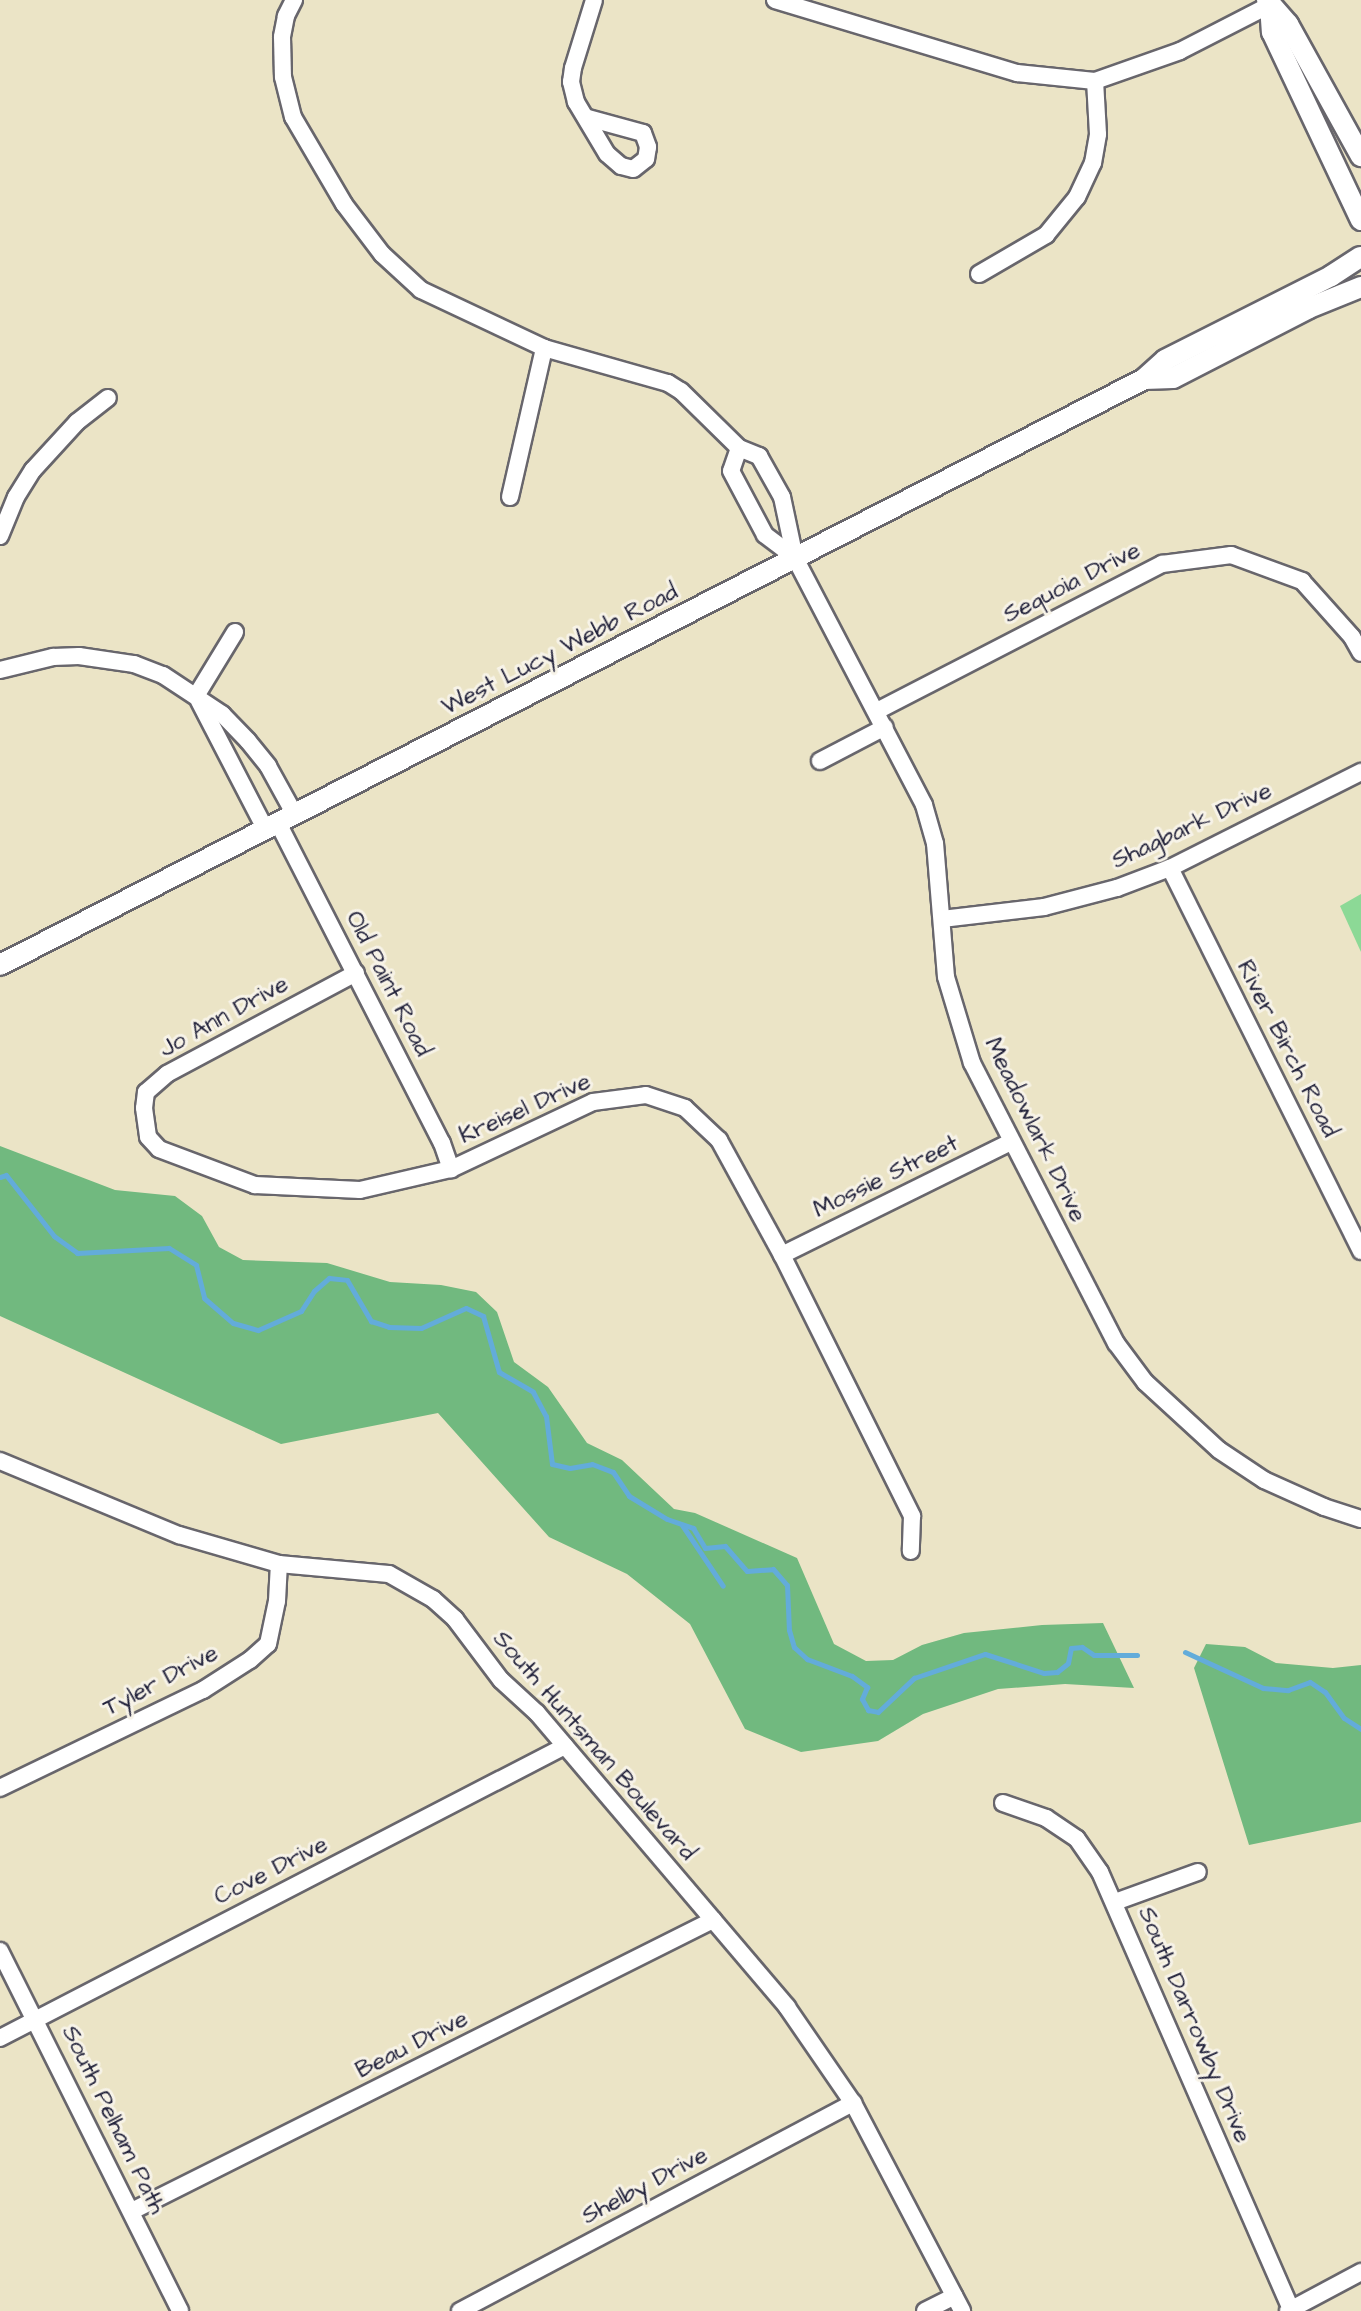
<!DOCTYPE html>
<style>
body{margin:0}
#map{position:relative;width:1361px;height:2311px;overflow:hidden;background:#ebe4c6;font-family:"Architects Daughter",sans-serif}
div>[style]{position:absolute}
.green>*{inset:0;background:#8cd996}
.forest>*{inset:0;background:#71b97f}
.stream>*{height:5px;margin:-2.5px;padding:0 2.5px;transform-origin:2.5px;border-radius:2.5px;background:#63acda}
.roads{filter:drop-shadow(2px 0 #68666c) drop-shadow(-2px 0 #68666c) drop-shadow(0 2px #68666c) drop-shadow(0 -2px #68666c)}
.minor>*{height:16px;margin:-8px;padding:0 8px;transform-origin:8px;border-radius:8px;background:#fff}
.tertiary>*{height:20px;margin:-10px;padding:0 10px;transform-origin:10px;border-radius:10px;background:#fff}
span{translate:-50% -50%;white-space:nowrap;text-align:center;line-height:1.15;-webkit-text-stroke:6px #f7f3e8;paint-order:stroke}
.street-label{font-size:24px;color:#22223b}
</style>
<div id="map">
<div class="green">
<i style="clip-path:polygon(1361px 894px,1361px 952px,1340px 906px)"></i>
</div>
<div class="forest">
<i style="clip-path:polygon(0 1146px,115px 1190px,175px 1196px,202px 1216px,219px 1247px,243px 1260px,327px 1263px,390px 1282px,441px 1285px,476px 1292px,497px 1312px,514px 1362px,548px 1387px,587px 1443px,622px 1460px,674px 1509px,695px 1513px,797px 1558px,834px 1644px,866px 1661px,893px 1660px,922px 1645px,964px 1633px,1042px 1625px,1103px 1623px,1134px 1688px,1065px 1684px,998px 1689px,923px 1714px,878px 1741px,801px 1752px,745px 1729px,690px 1624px,627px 1574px,549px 1537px,438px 1413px,281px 1444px,0 1316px)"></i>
<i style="clip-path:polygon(1206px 1644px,1245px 1647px,1276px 1663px,1333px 1668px,1361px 1665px,1361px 1822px,1249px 1845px,1194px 1668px)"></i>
</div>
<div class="stream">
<i style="left:0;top:1177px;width:6px;rotate:-18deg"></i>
<i style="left:6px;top:1175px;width:78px;rotate:51.8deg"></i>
<i style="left:54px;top:1236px;width:29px;rotate:36deg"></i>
<i style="left:77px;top:1253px;width:92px;rotate:-3.1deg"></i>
<i style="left:169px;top:1248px;width:32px;rotate:32deg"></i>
<i style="left:196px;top:1265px;width:34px;rotate:76deg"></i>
<i style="left:204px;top:1298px;width:38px;rotate:41deg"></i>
<i style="left:233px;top:1323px;width:26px;rotate:16deg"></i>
<i style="left:258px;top:1330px;width:47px;rotate:-23.8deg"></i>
<i style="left:301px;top:1311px;width:24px;rotate:-57deg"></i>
<i style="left:314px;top:1291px;width:20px;rotate:-41deg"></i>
<i style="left:329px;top:1278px;width:18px;rotate:6deg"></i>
<i style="left:347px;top:1280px;width:48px;rotate:59.7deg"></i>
<i style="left:371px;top:1321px;width:19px;rotate:18deg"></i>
<i style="left:389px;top:1327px;width:32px;rotate:2deg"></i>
<i style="left:421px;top:1328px;width:49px;rotate:-24deg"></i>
<i style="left:466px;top:1308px;width:19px;rotate:25deg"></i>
<i style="left:483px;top:1316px;width:58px;rotate:74.1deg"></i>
<i style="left:499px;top:1372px;width:39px;rotate:30deg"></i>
<i style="left:533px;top:1392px;width:27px;rotate:62deg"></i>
<i style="left:546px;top:1416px;width:48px;rotate:82.9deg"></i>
<i style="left:552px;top:1464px;width:18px;rotate:13deg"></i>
<i style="left:570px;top:1468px;width:22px;rotate:-10deg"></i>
<i style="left:592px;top:1464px;width:22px;rotate:21deg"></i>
<i style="left:613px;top:1472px;width:29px;rotate:56deg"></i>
<i style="left:629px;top:1496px;width:44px;rotate:31.2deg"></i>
<i style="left:667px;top:1519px;width:28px;rotate:19deg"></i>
<i style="left:693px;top:1528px;width:23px;rotate:59deg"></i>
<i style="left:705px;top:1548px;width:20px;rotate:-6deg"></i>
<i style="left:725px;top:1546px;width:33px;rotate:49deg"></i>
<i style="left:747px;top:1571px;width:26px;rotate:-4deg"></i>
<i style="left:773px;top:1569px;width:21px;rotate:49deg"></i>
<i style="left:787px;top:1585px;width:45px;rotate:87.5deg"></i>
<i style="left:789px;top:1630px;width:18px;rotate:74deg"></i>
<i style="left:794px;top:1647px;width:18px;rotate:43deg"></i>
<i style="left:807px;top:1659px;width:48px;rotate:20.7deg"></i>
<i style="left:852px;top:1676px;width:19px;rotate:36deg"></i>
<i style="left:867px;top:1687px;width:13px;rotate:113deg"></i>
<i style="left:862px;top:1699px;width:13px;rotate:61deg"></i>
<i style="left:868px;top:1710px;width:10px;rotate:11deg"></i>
<i style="left:878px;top:1712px;width:50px;rotate:-43.4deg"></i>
<i style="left:914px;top:1678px;width:75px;rotate:-18.7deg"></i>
<i style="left:985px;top:1654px;width:62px;rotate:17.9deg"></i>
<i style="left:1044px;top:1673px;width:13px;rotate:-4deg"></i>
<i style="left:1057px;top:1672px;width:14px;rotate:-39deg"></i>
<i style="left:1068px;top:1663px;width:15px;rotate:-79deg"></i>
<i style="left:1071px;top:1648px;width:11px;rotate:-5deg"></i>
<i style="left:1082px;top:1647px;width:14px;rotate:34deg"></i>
<i style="left:1094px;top:1655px;width:43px"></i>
<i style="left:682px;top:1525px;width:73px;rotate:56.1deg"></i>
<i style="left:1185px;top:1652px;width:86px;rotate:24.8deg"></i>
<i style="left:1263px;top:1688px;width:25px;rotate:5deg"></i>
<i style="left:1288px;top:1690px;width:23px;rotate:-20deg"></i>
<i style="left:1310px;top:1682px;width:18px;rotate:34deg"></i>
<i style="left:1325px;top:1692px;width:32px;rotate:54deg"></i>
<i style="left:1344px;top:1718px;width:20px;rotate:33deg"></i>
</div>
<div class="roads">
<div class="minor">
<i style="left:294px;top:0;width:18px;rotate:117deg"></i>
<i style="left:286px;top:16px;width:21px;rotate:101deg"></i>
<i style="left:282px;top:37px;width:40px;rotate:88.6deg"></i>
<i style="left:283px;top:77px;width:41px;rotate:76deg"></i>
<i style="left:293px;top:117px;width:101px;rotate:59.6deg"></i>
<i style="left:344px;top:204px;width:63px;rotate:52.8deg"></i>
<i style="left:382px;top:254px;width:53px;rotate:42.7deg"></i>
<i style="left:421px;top:290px;width:136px;rotate:25.2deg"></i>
<i style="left:544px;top:348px;width:129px;rotate:15.8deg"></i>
<i style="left:668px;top:383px;width:15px;rotate:32deg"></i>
<i style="left:681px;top:391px;width:81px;rotate:44.5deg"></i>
<i style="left:739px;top:448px;width:22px;rotate:22deg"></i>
<i style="left:759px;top:456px;width:47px;rotate:60.7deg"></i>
<i style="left:782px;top:497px;width:62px;rotate:78deg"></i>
<i style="left:795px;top:558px;width:279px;rotate:62.4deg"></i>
<i style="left:924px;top:805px;width:40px;rotate:74deg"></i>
<i style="left:935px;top:843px;width:134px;rotate:85.3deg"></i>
<i style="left:946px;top:977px;width:90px;rotate:73.2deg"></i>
<i style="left:972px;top:1063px;width:315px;rotate:62.8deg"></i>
<i style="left:1116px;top:1343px;width:49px;rotate:53.4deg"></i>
<i style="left:1145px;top:1382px;width:100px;rotate:42.6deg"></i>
<i style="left:1219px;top:1450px;width:54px;rotate:33.7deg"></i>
<i style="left:1264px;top:1480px;width:66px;rotate:24.2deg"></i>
<i style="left:1324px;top:1507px;width:39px;rotate:18deg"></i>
<i style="left:775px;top:0;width:253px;rotate:16.8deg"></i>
<i style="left:1017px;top:73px;width:78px;rotate:5.9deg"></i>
<i style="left:1095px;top:81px;width:90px;rotate:-19.4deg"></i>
<i style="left:1180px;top:51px;width:101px;rotate:-27.1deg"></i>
<i style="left:588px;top:118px;width:57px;rotate:15.3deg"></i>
<i style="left:643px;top:133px;width:15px;rotate:70deg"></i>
<i style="left:648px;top:147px;width:12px;rotate:99deg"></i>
<i style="left:646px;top:159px;width:16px;rotate:142deg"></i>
<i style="left:633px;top:169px;width:12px;rotate:-166deg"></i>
<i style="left:621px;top:166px;width:18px;rotate:-139deg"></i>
<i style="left:607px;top:154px;width:61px;rotate:-120.8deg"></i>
<i style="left:576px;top:102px;width:21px;rotate:-104deg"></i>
<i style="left:571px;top:82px;width:14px;rotate:-82deg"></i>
<i style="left:573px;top:68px;width:71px;rotate:-72.8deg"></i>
<i style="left:979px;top:274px;width:78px;rotate:-30.2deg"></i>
<i style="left:1046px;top:235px;width:49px;rotate:-50.8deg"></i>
<i style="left:1077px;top:197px;width:38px;rotate:-65deg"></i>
<i style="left:1093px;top:163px;width:29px;rotate:-80deg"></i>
<i style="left:1098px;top:134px;width:53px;rotate:-93.2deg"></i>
<i style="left:739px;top:448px;width:24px;rotate:109deg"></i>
<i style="left:731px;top:471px;width:72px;rotate:62deg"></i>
<i style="left:765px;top:535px;width:38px;rotate:37deg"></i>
<i style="left:510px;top:497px;width:153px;rotate:-77.1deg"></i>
<i style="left:0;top:536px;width:42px;rotate:-67.7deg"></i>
<i style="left:16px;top:497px;width:32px;rotate:-58deg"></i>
<i style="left:33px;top:470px;width:65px;rotate:-47.5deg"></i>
<i style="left:77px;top:422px;width:39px;rotate:-38deg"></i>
<i style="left:0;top:670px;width:55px;rotate:-13.8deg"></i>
<i style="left:53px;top:657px;width:26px;rotate:-2deg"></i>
<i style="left:79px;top:656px;width:56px;rotate:8.3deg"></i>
<i style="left:134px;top:664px;width:31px;rotate:21deg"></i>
<i style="left:163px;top:675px;width:71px;rotate:33.5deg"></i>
<i style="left:222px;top:714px;width:37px;rotate:46deg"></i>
<i style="left:248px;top:741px;width:32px;rotate:51deg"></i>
<i style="left:268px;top:766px;width:56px;rotate:61.1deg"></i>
<i style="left:196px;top:696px;width:75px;rotate:-58.6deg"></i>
<i style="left:199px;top:701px;width:145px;rotate:62.6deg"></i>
<i style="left:877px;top:711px;width:321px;rotate:-27.3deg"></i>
<i style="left:1162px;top:564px;width:70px;rotate:-7.4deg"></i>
<i style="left:1231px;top:555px;width:76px;rotate:20.1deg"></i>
<i style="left:1302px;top:581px;width:75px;rotate:48.2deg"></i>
<i style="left:1352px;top:637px;width:18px;rotate:61deg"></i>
<i style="left:820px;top:761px;width:73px;rotate:-27.6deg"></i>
<i style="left:278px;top:823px;width:360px;rotate:62.9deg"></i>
<i style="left:442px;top:1143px;width:28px;rotate:71deg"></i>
<i style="left:1170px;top:868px;width:428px;rotate:63.5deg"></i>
<i style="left:942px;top:919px;width:103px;rotate:-6.7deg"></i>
<i style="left:1044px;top:907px;width:75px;rotate:-14.6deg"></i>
<i style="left:1117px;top:888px;width:57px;rotate:-20.7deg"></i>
<i style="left:1170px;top:868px;width:214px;rotate:-26.7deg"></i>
<i style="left:356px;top:973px;width:214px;rotate:151.9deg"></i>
<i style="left:167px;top:1074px;width:28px;rotate:139deg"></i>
<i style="left:146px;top:1092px;width:16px;rotate:97deg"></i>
<i style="left:144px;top:1108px;width:29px;rotate:82deg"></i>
<i style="left:148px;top:1137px;width:16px;rotate:47deg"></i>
<i style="left:159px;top:1149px;width:103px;rotate:20.6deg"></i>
<i style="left:255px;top:1185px;width:105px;rotate:2.7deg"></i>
<i style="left:360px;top:1190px;width:93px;rotate:-13deg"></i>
<i style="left:451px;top:1169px;width:157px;rotate:-25.3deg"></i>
<i style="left:593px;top:1102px;width:53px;rotate:-7.5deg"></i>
<i style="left:646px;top:1095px;width:41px;rotate:18.4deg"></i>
<i style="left:685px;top:1108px;width:47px;rotate:43.3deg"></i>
<i style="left:719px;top:1140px;width:131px;rotate:61.3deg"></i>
<i style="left:782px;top:1255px;width:292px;rotate:63.5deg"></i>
<i style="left:912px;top:1516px;width:35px;rotate:92deg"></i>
<i style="left:782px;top:1255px;width:255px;rotate:-26.3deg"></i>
<i style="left:0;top:1461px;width:194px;rotate:22.5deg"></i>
<i style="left:179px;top:1535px;width:104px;rotate:16.2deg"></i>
<i style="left:279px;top:1564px;width:110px;rotate:5.2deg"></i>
<i style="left:389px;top:1574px;width:51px;rotate:29.6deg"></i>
<i style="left:433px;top:1599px;width:30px;rotate:42deg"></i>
<i style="left:455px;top:1619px;width:76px;rotate:53deg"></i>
<i style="left:501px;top:1680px;width:49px;rotate:42.5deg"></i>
<i style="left:537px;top:1713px;width:386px;rotate:49.6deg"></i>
<i style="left:787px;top:2007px;width:116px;rotate:55.5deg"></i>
<i style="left:853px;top:2103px;width:235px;rotate:62.3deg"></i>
<i style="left:0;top:1788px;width:225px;rotate:-25.8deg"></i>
<i style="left:203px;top:1690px;width:56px;rotate:-32.6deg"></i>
<i style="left:250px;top:1660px;width:24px;rotate:-42deg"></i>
<i style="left:268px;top:1644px;width:44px;rotate:-78.2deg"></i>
<i style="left:277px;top:1601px;width:37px;rotate:-87deg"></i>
<i style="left:1003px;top:1803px;width:46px;rotate:19.2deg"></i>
<i style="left:1046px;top:1818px;width:37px;rotate:34deg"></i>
<i style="left:1077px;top:1839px;width:40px;rotate:55.1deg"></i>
<i style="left:1100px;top:1872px;width:479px;rotate:66.4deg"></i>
<i style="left:1115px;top:1902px;width:88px;rotate:-19.9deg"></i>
<i style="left:0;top:1951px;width:402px;rotate:63.4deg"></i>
<i style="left:0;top:2038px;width:636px;rotate:-27.33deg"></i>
<i style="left:132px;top:2211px;width:650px;rotate:-26.6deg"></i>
<i style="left:460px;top:2311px;width:445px;rotate:-27.9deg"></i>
<i style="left:925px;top:2311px;width:33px;rotate:-27deg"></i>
<i style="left:1288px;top:2311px;width:83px;rotate:-28.1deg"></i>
</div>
<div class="tertiary">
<i style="left:1267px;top:0;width:32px;rotate:49deg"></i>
<i style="left:1288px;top:24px;width:151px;rotate:61.1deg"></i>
<i style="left:1270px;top:5px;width:27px;rotate:86deg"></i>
<i style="left:1272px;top:32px;width:208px;rotate:64.7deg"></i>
<i style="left:1144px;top:379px;width:29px;rotate:-2deg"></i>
<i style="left:1173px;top:378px;width:153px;rotate:-27.2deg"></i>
<i style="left:1309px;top:308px;width:56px;rotate:-22deg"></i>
<i style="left:0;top:965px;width:1285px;rotate:-27.12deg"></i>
<i style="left:1144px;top:379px;width:28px;rotate:-42deg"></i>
<i style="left:1165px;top:360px;width:186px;rotate:-26.8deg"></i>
<i style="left:1331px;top:276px;width:35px;rotate:-33deg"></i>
</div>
</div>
<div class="street-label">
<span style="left:1072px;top:583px;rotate:-27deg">Sequoia Drive</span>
<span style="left:560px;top:650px;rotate:-27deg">West Lucy Webb Road</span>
<span style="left:1192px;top:826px;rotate:-25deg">Shagbark Drive</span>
<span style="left:388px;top:984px;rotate:63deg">Old Paint Road</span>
<span style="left:224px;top:1017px;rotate:-29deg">Jo Ann Drive</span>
<span style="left:1287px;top:1049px;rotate:63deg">River Birch Road</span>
<span style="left:525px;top:1109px;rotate:-24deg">Kreisel Drive</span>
<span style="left:1035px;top:1130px;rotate:64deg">Meadowlark Drive</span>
<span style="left:886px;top:1177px;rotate:-26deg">Mossie Street</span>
<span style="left:161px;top:1681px;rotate:-28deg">Tyler Drive</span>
<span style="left:594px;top:1746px;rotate:49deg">South Huntsman Boulevard</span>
<span style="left:271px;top:1871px;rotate:-27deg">Cove Drive</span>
<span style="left:1194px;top:2025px;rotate:67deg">South Darrowby Drive</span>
<span style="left:412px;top:2045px;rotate:-27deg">Beau Drive</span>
<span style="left:113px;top:2120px;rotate:64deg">South Pelham Path</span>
<span style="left:645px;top:2186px;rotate:-28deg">Shelby Drive</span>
</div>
</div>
